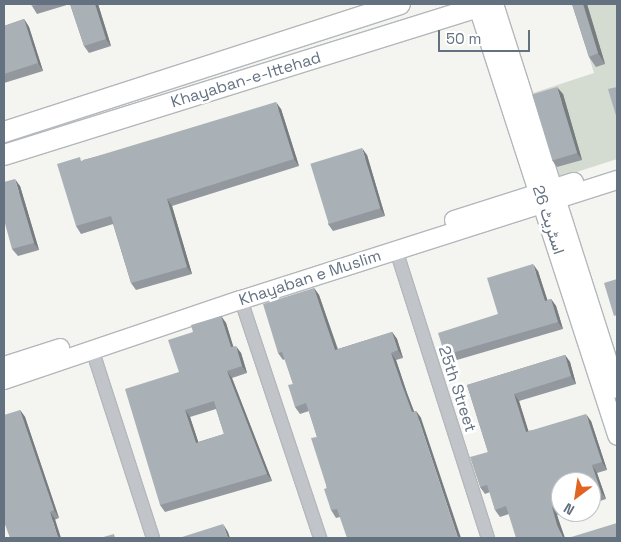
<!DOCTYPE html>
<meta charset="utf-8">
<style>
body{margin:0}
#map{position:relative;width:621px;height:542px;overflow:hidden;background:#f4f4f0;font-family:"Space Grotesk",Vazirmatn,sans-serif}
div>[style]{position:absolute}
.green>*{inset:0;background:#d4dbd1}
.roads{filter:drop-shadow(1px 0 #b4b8bc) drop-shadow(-1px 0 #b4b8bc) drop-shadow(0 1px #b4b8bc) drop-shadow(0 -1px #b4b8bc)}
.street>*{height:12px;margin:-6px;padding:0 6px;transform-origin:6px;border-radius:6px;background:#c1c4c8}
.secondary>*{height:18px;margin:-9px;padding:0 9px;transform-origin:9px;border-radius:9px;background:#fff}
.primary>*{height:20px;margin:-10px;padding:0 10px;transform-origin:10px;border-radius:10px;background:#fff}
.wall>*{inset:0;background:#92989d}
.shaded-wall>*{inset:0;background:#777c7f}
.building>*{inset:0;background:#aab1b6;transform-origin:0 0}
span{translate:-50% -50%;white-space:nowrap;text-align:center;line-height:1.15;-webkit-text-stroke:5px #fff;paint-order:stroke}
.street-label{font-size:16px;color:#637181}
.frame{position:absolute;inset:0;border:5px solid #637181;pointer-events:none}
.north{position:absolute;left:551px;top:472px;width:50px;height:50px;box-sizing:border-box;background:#fff;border:1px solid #c1c6cd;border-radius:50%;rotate:211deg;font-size:14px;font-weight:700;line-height:20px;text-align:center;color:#637181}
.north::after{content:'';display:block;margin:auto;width:18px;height:22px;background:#e26423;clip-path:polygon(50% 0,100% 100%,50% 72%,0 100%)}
.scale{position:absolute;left:438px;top:30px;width:92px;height:22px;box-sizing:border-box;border:2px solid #637181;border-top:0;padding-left:6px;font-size:15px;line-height:18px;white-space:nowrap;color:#637181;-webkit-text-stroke:4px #fff;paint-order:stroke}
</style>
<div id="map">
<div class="green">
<i style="clip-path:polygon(573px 4px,617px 4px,617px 159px,558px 178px,533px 93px,594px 73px)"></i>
</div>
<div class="roads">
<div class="street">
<i style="left:396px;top:250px;width:302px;rotate:72.3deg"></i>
<i style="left:241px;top:300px;width:251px;rotate:71.6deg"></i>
<i style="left:92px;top:349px;width:199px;rotate:72.1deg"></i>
</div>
<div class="secondary">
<i style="left:477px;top:4px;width:454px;rotate:72deg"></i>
<i style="left:494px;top:4px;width:404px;rotate:72.3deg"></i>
<i style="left:454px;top:220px;width:126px;rotate:-17.6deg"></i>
<i style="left:4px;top:366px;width:59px;rotate:-17.8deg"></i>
<i style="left:4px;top:380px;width:250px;rotate:-18.7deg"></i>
<i style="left:241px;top:300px;width:395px;rotate:-17.7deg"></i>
</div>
<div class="primary">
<i style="left:4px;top:132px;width:416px;rotate:-17.9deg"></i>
<i style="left:4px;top:155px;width:507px;rotate:-17.33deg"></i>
</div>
</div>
<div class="wall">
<i style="clip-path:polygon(31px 4px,98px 4px,111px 46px,89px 53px,84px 46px,70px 4px,37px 14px,32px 6px)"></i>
<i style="clip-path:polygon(572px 4px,587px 4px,605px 64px,596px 67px,589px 57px)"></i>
<i style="clip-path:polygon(24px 19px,29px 27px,43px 71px,4px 83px,4px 26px)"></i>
<i style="clip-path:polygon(563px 94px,582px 160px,557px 167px,552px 160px)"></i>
<i style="clip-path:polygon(281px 109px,299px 166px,172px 206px,192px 274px,136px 290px,131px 283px,113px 224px,81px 234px,76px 226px,83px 160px)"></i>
<i style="clip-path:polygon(367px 155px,385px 216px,333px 231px,328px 224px)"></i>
<i style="clip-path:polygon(20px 186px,39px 250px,18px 256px,12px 249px)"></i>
<i style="clip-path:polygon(538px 271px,547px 300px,551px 299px,556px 306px,563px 329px,450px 362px,445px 355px,498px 314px)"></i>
<i style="clip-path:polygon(314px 288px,319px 295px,338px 349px,392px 332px,397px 339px,403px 358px,396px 360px,407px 393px,414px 412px,416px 411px,421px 418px,340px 517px,336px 518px,331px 510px,317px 437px,309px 411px,300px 414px,295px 407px,293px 384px,285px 359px,283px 360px,278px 353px)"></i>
<i style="clip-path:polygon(evenodd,221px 316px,226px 323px,233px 347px,241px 353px,247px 373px,232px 378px,272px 481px,165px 512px,160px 505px,179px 372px,221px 316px,216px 409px,224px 434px,198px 442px,190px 417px,216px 409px)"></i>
<i style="clip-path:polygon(565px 355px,570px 362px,576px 384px,519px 401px,528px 431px,591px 421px,607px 470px,597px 473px,606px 499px,591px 504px,591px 482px,561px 482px,561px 512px,565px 512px,557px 515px,562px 533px,509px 514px,500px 517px,495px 510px,490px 492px,485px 494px,480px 487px,488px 452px,467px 385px)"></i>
<i style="clip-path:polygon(20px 410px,25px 417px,59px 518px,10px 538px)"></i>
</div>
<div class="shaded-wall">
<i style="clip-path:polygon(95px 4px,98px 4px,111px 46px,106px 39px)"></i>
<i style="clip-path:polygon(583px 4px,587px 4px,605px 64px,598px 53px)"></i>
<i style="clip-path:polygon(24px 19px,29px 27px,43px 71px,38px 63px)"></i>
<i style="clip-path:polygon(557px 87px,563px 94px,582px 160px,577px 153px)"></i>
<i style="clip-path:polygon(276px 102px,281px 109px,299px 166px,294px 159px)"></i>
<i style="clip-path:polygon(362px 148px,367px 155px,385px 216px,380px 208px)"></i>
<i style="clip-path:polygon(15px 179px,20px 186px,39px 250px,34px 243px)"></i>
<i style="clip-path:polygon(167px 199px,172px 206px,192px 274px,187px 267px)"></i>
<i style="clip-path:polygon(533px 264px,538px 271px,550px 308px,545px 301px)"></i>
<i style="clip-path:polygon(314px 288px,319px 295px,340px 357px,335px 350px)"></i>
<i style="clip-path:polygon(551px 299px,556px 306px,563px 329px,558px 322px)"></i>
<i style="clip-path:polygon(221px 316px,226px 323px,236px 355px,231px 347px)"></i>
<i style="clip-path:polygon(392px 332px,397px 339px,403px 358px,398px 350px)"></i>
<i style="clip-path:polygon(236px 346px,241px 353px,247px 373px,242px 366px)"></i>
<i style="clip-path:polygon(391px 353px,396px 360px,407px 393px,417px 419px,412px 412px,402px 385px)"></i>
<i style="clip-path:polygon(565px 355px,570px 362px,576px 384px,571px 376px)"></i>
<i style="clip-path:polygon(227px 371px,232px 378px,272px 481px,267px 474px)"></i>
<i style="clip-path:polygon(514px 394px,519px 401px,531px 439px,526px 432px)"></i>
<i style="clip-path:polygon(20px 410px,25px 417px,59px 518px,54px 510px)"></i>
<i style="clip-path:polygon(185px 410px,190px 417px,201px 450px,196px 443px)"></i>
<i style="clip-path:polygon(416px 411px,421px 418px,461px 538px,458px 538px)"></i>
<i style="clip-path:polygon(586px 414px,591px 421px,607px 470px,602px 462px)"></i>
<i style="clip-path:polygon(592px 465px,597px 473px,606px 499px,601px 492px)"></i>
<i style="clip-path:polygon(552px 507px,557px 515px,565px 538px,563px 538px,557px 525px)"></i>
<i style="clip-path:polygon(50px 512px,55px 519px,61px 538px,58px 538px)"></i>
<i style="clip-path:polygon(223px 524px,228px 532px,230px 538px,228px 538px)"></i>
</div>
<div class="building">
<i style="clip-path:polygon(31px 4px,41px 4px,32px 6px)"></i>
<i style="clip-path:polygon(70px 4px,95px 4px,106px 39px,84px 46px)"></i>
<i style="clip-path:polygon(572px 4px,583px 4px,598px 53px,589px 57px)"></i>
<i style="clip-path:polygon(24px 19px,38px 63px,4px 74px,4px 26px)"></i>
<i style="left:557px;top:87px;width:69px;height:26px;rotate:73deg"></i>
<i style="clip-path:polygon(617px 87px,617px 119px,608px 89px)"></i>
<i style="clip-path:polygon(276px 102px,294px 159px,167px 199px,187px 267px,131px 283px,111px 216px,76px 226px,57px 164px,80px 157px,81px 161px)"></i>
<i style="left:362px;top:148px;width:63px;height:54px;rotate:73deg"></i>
<i style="clip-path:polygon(15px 179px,34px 243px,12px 249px,4px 220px,4px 182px)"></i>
<i style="clip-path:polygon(533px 264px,545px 301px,551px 299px,558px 322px,445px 355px,438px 333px,498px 314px,487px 278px)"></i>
<i style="clip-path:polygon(617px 279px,617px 315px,614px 316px,604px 283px)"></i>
<i style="clip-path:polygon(314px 288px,335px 350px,392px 332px,398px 350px,391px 353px,402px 385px,412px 412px,416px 411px,458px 538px,347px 538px,337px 509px,331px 510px,324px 489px,327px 488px,311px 438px,317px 437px,306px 403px,295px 407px,288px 385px,293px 384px,282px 352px,278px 353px,263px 304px)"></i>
<i style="clip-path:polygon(evenodd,221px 316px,231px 347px,236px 346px,242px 366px,227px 371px,267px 474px,160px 505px,125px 389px,179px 372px,168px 340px,193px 332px,191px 325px,221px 316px,214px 401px,224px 434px,196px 443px,185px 410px,214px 401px)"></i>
<i style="clip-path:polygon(565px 355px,571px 376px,514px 394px,526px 432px,586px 414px,602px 462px,592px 465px,601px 492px,591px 495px,591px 482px,561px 482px,561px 504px,552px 507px,557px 525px,563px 538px,516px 538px,506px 506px,495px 510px,487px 485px,480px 487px,470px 457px,488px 452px,467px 385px)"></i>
<i style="clip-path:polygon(20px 410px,54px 510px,50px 512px,58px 538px,10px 538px,4px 522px,4px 415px)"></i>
<i style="clip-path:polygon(617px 523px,617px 538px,568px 538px)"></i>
<i style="clip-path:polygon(223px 524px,228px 538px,179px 538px)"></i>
<i style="clip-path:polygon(114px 534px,115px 538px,100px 538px)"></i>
</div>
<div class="street-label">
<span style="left:246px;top:80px;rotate:-17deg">Khayaban-e-Ittehad</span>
<span style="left:548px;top:220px;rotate:72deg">اسٹریٹ 26</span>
<span style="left:310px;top:278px;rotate:-18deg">Khayaban e Muslim</span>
<span style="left:457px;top:389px;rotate:72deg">25th Street</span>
</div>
<div class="frame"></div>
<div class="north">N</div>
<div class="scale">50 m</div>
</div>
